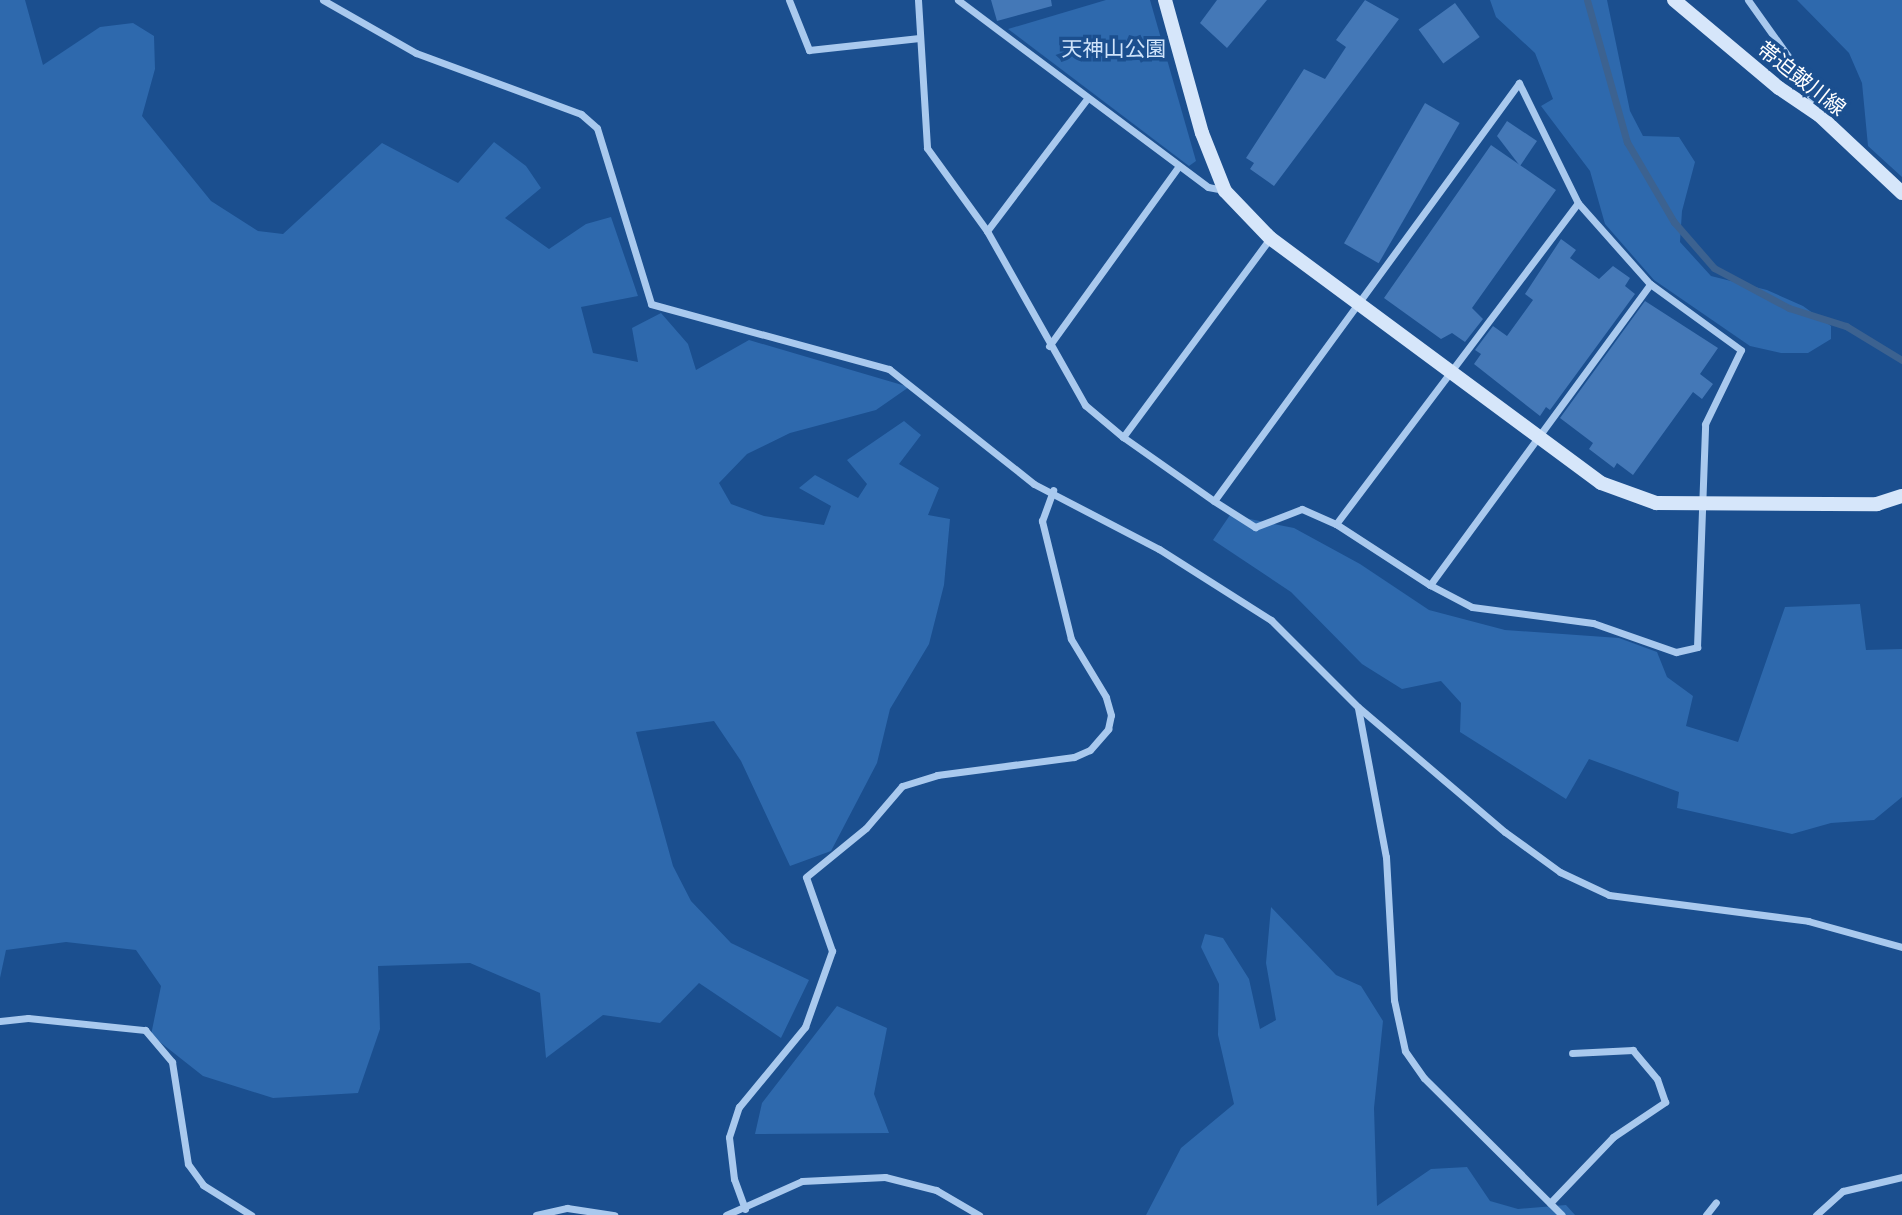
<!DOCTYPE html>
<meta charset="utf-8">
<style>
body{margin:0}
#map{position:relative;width:1902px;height:1215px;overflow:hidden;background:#1b4f8f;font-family:"Open Sans","Noto Sans JP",sans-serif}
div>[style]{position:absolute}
.green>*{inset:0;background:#2e69ad}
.stream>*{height:7px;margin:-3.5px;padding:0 3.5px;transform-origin:3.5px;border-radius:3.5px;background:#3c6290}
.building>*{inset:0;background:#4478b7;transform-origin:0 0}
.street>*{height:7px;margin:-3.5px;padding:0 3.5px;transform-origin:3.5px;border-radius:3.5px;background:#a9c9ee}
.secondary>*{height:14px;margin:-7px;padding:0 7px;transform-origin:7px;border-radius:7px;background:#d6e6fa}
span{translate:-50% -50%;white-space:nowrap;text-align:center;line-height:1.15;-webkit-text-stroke:7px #1b4f8f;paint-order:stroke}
.park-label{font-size:21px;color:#cfe3fa}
.street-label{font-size:21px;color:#fff}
</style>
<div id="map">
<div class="green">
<i style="clip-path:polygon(0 0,25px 0,43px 65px,100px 27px,133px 23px,154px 36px,155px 69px,142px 116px,211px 201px,258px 231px,283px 234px,382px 143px,458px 183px,494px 142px,526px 166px,541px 188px,505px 218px,549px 249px,586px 224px,611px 217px,638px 296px,581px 307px,593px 353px,638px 362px,632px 328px,661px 313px,688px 344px,696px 370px,749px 340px,909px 387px,876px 410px,790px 433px,747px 454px,719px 483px,731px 504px,764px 516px,824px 525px,831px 506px,799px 488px,815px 475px,858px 498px,867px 484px,847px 460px,904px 421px,921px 435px,899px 464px,939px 488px,928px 515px,950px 519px,944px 585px,929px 644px,890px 709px,877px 763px,831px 851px,790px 866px,741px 761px,714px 721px,636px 732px,673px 866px,691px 901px,731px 943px,809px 980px,781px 1038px,699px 983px,660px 1023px,603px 1015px,546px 1058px,540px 993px,470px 963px,378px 966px,380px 1029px,358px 1093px,273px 1098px,203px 1076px,151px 1035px,161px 986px,136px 950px,66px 942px,6px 950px,0 978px)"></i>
<i style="clip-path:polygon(1106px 0,1150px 0,1196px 161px,1189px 166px,1008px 29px)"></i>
<i style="clip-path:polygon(1490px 0,1607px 0,1630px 111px,1643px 136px,1679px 137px,1695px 162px,1682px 211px,1680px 242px,1711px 276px,1767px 290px,1803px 306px,1831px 326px,1831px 339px,1808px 353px,1781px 353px,1750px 346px,1654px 280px,1605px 224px,1590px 171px,1541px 106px,1553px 99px,1535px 53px,1496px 17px)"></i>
<i style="clip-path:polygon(1797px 0,1902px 0,1902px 177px,1868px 146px,1862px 83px,1849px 53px)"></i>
<i style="clip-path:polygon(1230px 515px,1294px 528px,1360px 564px,1429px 610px,1505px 630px,1619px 638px,1657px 652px,1667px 677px,1693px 696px,1686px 726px,1738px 742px,1785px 607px,1860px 604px,1866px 650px,1902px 649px,1902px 797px,1874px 820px,1831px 823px,1792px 834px,1677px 808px,1679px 792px,1589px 759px,1566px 799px,1460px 732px,1461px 703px,1441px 681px,1402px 689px,1362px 664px,1291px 592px,1213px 540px)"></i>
<i style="clip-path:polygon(1271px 907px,1336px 975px,1361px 986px,1383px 1021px,1374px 1108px,1377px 1206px,1431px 1169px,1467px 1167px,1490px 1201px,1518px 1209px,1566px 1205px,1575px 1215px,1146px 1215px,1181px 1148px,1234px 1104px,1218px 1035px,1219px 984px,1201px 947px,1205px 934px,1223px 938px,1249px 979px,1260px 1029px,1276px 1020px,1266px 963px)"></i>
<i style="clip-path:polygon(837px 1006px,887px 1028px,874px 1094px,889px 1133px,755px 1134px,762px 1103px)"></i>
</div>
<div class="stream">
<i style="left:1587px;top:0;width:148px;rotate:74.3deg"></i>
<i style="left:1627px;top:142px;width:93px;rotate:59.6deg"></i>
<i style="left:1674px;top:222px;width:61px;rotate:49deg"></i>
<i style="left:1714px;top:268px;width:85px;rotate:28.1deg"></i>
<i style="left:1789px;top:308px;width:60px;rotate:17.5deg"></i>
<i style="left:1846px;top:326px;width:66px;rotate:31.3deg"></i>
</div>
<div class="building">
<i style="clip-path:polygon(991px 0,1051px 0,1052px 6px,997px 21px)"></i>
<i style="clip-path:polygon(1217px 0,1267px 0,1227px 48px,1200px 23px)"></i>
<i style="clip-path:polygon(1365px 0,1399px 19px,1274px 186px,1250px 169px,1254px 163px,1246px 158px,1304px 69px,1325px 79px,1346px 47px,1336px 40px)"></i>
<i style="left:1455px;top:3px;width:42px;height:45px;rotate:54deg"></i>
<i style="left:1425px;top:103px;width:40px;height:162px;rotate:30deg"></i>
<i style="clip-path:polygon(1507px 121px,1537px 141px,1520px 166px,1497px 136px)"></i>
<i style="clip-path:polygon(1491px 145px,1556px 190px,1472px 308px,1483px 319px,1465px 342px,1452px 333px,1441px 339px,1384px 298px)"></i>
<i style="clip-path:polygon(1561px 239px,1576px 250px,1570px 258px,1599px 279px,1613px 266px,1630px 278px,1625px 286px,1635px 294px,1550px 410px,1546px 407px,1540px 416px,1474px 364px,1481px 354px,1475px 350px,1493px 326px,1507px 336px,1533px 300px,1525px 294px)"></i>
<i style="clip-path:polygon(1645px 301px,1718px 348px,1700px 374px,1713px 384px,1702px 399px,1693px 392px,1633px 475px,1617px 463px,1614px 468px,1589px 449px,1593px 443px,1560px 418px)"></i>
</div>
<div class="street">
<i style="left:323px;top:0;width:107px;rotate:29.7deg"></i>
<i style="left:416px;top:53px;width:176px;rotate:20.3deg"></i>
<i style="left:581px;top:114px;width:21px;rotate:41deg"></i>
<i style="left:597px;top:128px;width:184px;rotate:72.9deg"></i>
<i style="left:651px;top:304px;width:247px;rotate:15.3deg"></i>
<i style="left:889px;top:369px;width:185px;rotate:38.4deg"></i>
<i style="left:1034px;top:484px;width:141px;rotate:27.5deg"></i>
<i style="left:1159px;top:549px;width:133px;rotate:32.4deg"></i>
<i style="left:1271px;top:620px;width:123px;rotate:45deg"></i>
<i style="left:1358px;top:707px;width:193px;rotate:40.4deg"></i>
<i style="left:1505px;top:832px;width:68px;rotate:36deg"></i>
<i style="left:1560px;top:872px;width:54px;rotate:25.1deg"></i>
<i style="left:1609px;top:895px;width:201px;rotate:7.4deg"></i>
<i style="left:1808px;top:921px;width:98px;rotate:15.5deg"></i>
<i style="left:789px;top:0;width:54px;rotate:68.2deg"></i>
<i style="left:809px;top:50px;width:111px;rotate:-6.2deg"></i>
<i style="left:918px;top:0;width:148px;rotate:86.5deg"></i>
<i style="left:927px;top:148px;width:102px;rotate:54.1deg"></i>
<i style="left:987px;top:231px;width:200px;rotate:60.6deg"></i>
<i style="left:1085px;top:405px;width:50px;rotate:40.1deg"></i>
<i style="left:1123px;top:437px;width:111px;rotate:35.1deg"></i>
<i style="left:1214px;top:501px;width:49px;rotate:32.4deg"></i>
<i style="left:1255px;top:527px;width:50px;rotate:-21deg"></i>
<i style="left:1302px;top:509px;width:37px;rotate:24deg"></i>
<i style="left:1336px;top:524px;width:112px;rotate:33deg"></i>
<i style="left:1430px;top:585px;width:47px;rotate:27.6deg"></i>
<i style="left:1472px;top:607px;width:122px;rotate:7.5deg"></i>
<i style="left:1593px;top:623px;width:88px;rotate:19.3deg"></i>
<i style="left:1676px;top:652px;width:22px;rotate:-13deg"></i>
<i style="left:1697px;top:647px;width:223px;rotate:-87.9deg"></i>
<i style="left:1705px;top:424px;width:82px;rotate:-64.1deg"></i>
<i style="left:1741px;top:350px;width:112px;rotate:-144deg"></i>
<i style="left:1650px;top:284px;width:108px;rotate:-131.6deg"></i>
<i style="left:1578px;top:203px;width:134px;rotate:-116.2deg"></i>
<i style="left:1519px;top:83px;width:517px;rotate:126.12deg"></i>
<i style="left:958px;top:0;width:312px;rotate:36.8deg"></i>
<i style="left:1208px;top:187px;width:15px;rotate:11deg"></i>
<i style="left:1748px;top:0;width:86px;rotate:54.5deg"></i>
<i style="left:1798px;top:70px;width:43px;rotate:65.2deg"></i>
<i style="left:987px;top:231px;width:166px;rotate:-52.9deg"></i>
<i style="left:1049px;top:346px;width:222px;rotate:-54.2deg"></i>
<i style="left:1123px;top:437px;width:247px;rotate:-53.5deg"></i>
<i style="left:1336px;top:524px;width:402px;rotate:-53deg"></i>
<i style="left:1430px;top:585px;width:373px;rotate:-53.8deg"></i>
<i style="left:1358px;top:708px;width:152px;rotate:79.4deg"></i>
<i style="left:1386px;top:857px;width:143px;rotate:86.8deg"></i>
<i style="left:1394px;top:1000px;width:52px;rotate:77.8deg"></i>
<i style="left:1405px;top:1051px;width:33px;rotate:55deg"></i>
<i style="left:1424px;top:1078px;width:194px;rotate:44.8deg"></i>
<i style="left:0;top:1021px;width:28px;rotate:-6deg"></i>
<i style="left:28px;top:1018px;width:118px;rotate:5.9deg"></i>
<i style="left:145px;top:1030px;width:42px;rotate:49.8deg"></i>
<i style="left:172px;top:1062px;width:103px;rotate:81.1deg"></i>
<i style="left:188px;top:1164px;width:26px;rotate:54deg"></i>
<i style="left:203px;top:1185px;width:57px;rotate:32deg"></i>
<i style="left:1550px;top:1203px;width:91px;rotate:-46.3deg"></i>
<i style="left:1613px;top:1137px;width:63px;rotate:-33.9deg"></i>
<i style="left:1665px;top:1102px;width:24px;rotate:-109deg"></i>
<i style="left:1657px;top:1079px;width:38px;rotate:-130deg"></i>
<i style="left:1633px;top:1050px;width:61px;rotate:177.2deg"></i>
<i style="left:745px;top:1209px;width:32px;rotate:-110deg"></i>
<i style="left:734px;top:1179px;width:42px;rotate:-96.8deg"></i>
<i style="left:729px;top:1137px;width:32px;rotate:-72deg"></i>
<i style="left:739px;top:1107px;width:104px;rotate:-50.5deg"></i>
<i style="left:805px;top:1027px;width:81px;rotate:-70.4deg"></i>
<i style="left:832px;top:951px;width:78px;rotate:-109.4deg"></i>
<i style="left:806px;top:877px;width:77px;rotate:-39.2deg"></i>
<i style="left:866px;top:828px;width:55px;rotate:-49.4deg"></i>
<i style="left:902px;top:786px;width:37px;rotate:-17deg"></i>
<i style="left:937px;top:775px;width:138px;rotate:-7.5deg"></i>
<i style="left:1074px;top:757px;width:17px;rotate:-24deg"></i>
<i style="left:1090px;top:750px;width:28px;rotate:-49deg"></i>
<i style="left:1108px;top:729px;width:14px;rotate:-78deg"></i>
<i style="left:1111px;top:715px;width:19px;rotate:-106deg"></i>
<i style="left:1106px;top:697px;width:68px;rotate:-121.1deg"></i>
<i style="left:1071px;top:639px;width:122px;rotate:-103.8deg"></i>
<i style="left:1042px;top:521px;width:33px;rotate:-70deg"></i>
<i style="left:536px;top:1215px;width:32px;rotate:-13deg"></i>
<i style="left:567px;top:1208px;width:48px;rotate:8.5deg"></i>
<i style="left:726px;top:1215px;width:83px;rotate:-24.1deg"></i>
<i style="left:802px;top:1181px;width:83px;rotate:-2.8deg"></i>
<i style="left:885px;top:1177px;width:53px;rotate:14.3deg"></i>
<i style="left:936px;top:1190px;width:50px;rotate:30.2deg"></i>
<i style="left:1706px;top:1215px;width:16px;rotate:-52deg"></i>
<i style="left:1816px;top:1215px;width:36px;rotate:-42deg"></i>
<i style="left:1843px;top:1191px;width:61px;rotate:-13.3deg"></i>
</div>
<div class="secondary">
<i style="left:1165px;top:0;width:138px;rotate:74.5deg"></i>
<i style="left:1202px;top:133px;width:62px;rotate:68.4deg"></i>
<i style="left:1225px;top:191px;width:65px;rotate:46.2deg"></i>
<i style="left:1270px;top:238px;width:412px;rotate:36.5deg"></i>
<i style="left:1601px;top:483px;width:59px;rotate:20deg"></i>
<i style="left:1656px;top:503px;width:221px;rotate:0.3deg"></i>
<i style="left:1877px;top:504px;width:26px;rotate:-18deg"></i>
<i style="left:1674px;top:0;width:137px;rotate:40deg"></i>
<i style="left:1779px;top:88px;width:48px;rotate:34deg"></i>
<i style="left:1819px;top:115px;width:114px;rotate:43.2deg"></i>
</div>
<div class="park-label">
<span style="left:1114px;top:48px">天神山公園</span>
</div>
<div class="street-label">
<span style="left:1802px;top:78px;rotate:38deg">帯迫皷川線</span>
</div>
</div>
